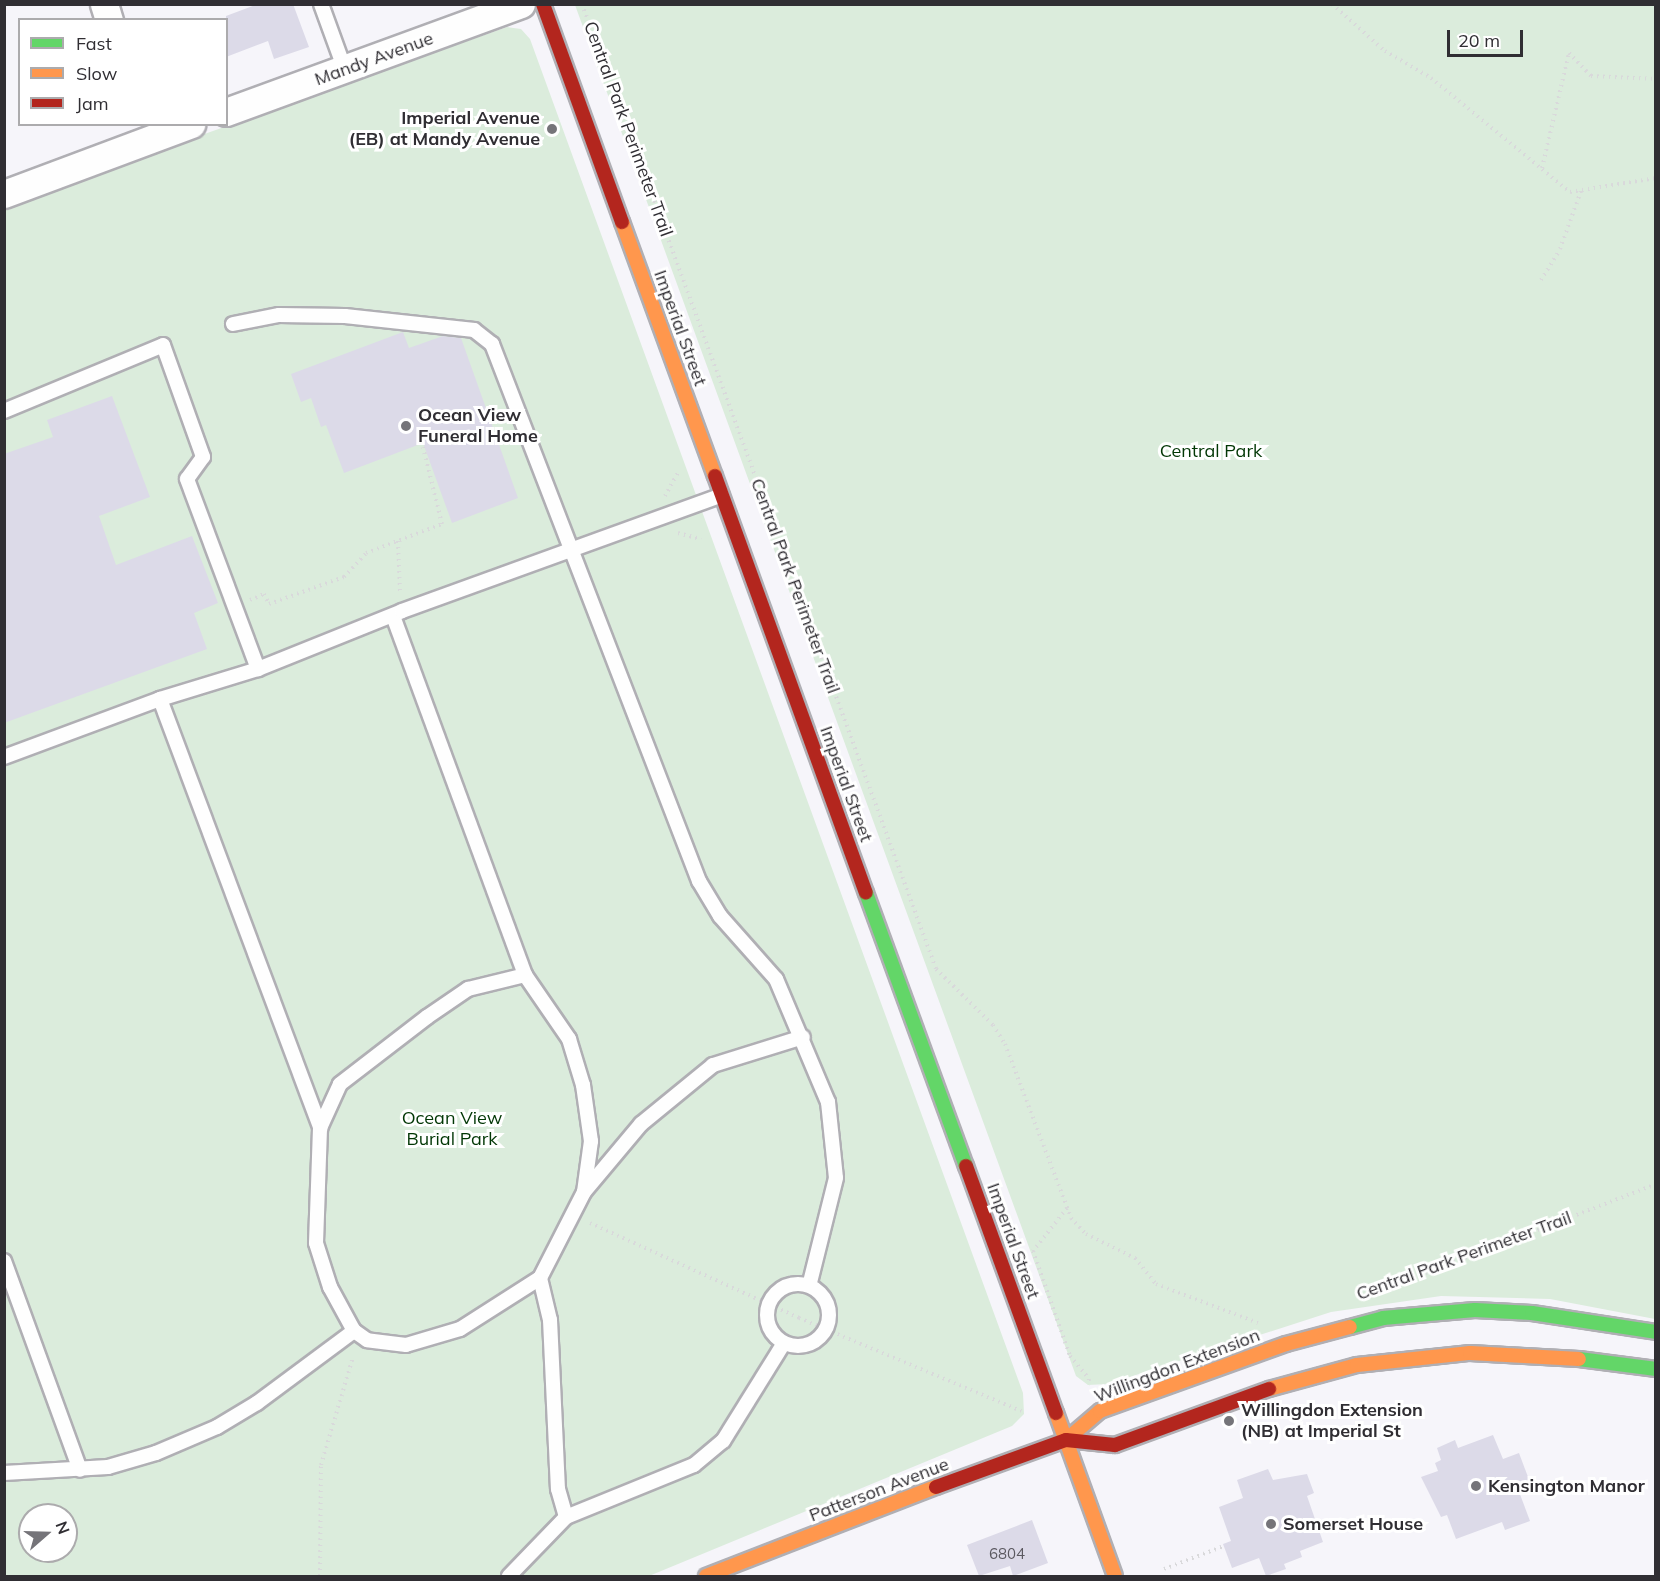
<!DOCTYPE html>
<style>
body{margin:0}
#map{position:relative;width:1660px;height:1581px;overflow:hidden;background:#f6f5fa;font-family:Mulish,sans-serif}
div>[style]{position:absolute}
.green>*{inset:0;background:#dbecdc}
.building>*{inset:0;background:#dcdae8}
.path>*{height:4px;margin-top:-2px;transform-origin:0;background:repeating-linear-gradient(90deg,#d9d9db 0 1.5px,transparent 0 6px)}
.roads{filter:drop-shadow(2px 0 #b0afb4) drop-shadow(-2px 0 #b0afb4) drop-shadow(0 2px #b0afb4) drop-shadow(0 -2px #b0afb4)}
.lane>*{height:14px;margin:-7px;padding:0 7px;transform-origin:7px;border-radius:7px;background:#fefefe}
.lane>.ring{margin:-7px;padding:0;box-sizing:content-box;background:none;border:14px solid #fefefe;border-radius:50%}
.street>*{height:27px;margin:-13.5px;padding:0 13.5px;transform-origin:13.5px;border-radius:13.5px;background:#fefefe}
.fast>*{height:14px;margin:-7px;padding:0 7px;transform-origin:7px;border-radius:7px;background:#63d668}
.slow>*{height:14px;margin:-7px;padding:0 7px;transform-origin:7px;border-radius:7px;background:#ff974d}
.jam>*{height:14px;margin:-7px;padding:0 7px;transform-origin:7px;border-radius:7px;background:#b3261e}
.dots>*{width:16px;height:16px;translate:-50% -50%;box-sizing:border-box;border:3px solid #fff;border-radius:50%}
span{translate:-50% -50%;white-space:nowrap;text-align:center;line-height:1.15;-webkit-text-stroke:6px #fff;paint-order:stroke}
.number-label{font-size:15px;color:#5b5960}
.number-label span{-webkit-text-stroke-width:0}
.street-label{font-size:18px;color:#302e33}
.poi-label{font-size:18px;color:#302e33;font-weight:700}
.right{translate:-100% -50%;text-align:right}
.left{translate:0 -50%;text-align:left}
.park-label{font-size:18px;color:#023705}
.frame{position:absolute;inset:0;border:6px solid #302e33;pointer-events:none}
.legend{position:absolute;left:18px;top:18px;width:210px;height:108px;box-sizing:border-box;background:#fff;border:2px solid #acabad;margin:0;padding:8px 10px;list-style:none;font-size:18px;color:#302e33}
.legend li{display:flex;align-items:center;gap:12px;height:30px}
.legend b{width:30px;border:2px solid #acabad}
.north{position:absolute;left:18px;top:1503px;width:60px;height:60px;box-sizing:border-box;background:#fff;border:2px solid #acabad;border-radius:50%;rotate:70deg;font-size:16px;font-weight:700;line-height:24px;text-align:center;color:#302e33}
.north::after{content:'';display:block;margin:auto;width:21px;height:27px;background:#757479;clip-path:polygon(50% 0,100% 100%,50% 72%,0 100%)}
.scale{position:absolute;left:1447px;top:30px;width:76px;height:27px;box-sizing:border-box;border:3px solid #302e33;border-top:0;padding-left:8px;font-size:18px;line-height:21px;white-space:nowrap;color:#302e33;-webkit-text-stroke:4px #fff;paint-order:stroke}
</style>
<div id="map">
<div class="green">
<i style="clip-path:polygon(575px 5px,1655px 5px,1655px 1319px,1550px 1299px,1441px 1296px,1331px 1312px,1108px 1384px,1088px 1385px,1076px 1376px)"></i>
<i style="clip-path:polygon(evenodd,507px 27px,521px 29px,530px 39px,1023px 1393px,1024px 1414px,1012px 1426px,649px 1576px,5px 1576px,4px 205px,507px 27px,30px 1515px,66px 1515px,66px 1551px,30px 1551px,30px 1515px)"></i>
</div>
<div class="building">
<i style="clip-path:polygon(258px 4px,293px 4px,309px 47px,274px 59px,268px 41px,226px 57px,226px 16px)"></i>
<i style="clip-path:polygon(403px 332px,409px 348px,443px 336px,461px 338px,518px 498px,452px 523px,423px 443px,344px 473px,326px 425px,321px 427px,311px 398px,301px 402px,291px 374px)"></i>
<i style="clip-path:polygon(112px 396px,150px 497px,99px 516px,116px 565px,192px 536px,218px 603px,194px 613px,207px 649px,4px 723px,4px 454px,53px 437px,47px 420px)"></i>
<i style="clip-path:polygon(1493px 1435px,1503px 1459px,1519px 1453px,1531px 1485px,1518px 1489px,1530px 1521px,1505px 1530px,1502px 1522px,1456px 1539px,1447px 1515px,1441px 1517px,1421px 1477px,1438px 1471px,1435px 1463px,1441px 1460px,1437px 1448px,1455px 1440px,1458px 1448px)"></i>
<i style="clip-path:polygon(1268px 1469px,1273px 1480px,1307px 1474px,1314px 1493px,1307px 1496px,1323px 1542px,1300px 1551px,1302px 1557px,1284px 1564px,1286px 1569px,1266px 1576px,1259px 1558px,1232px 1568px,1223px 1544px,1231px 1541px,1219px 1507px,1243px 1498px,1237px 1480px)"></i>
<i style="clip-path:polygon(1032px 1520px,1048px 1563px,1013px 1576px,1010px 1566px,979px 1576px,967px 1545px)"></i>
</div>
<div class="path">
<i style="left:582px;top:4px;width:1028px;rotate:69.85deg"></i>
<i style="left:936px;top:969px;width:80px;rotate:44.5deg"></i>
<i style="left:993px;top:1025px;width:22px;rotate:58deg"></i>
<i style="left:1005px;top:1044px;width:186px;rotate:69.2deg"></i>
<i style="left:1071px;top:1218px;width:22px;rotate:47deg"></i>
<i style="left:1086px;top:1234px;width:55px;rotate:26.1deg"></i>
<i style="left:1135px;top:1258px;width:33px;rotate:51deg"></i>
<i style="left:1156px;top:1284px;width:109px;rotate:20.9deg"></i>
<i style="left:1332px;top:4px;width:71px;rotate:41.6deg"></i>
<i style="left:1385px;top:51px;width:53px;rotate:30.4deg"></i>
<i style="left:1431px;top:78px;width:180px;rotate:39.4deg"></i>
<i style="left:1570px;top:192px;width:87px;rotate:-9.2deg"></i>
<i style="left:1542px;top:168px;width:118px;rotate:-76.8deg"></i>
<i style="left:1569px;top:53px;width:32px;rotate:46deg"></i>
<i style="left:1591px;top:76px;width:65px;rotate:2.6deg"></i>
<i style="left:1541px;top:280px;width:36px;rotate:-58deg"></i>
<i style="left:1560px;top:249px;width:62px;rotate:-70.1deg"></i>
<i style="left:665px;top:496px;width:26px;rotate:-61deg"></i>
<i style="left:678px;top:533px;width:24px;rotate:15deg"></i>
<i style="left:398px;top:541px;width:50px;rotate:87.7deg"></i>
<i style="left:250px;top:600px;width:15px;rotate:-23deg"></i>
<i style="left:264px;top:594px;width:11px;rotate:63deg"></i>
<i style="left:269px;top:604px;width:80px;rotate:-19.8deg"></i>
<i style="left:344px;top:577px;width:33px;rotate:-47deg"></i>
<i style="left:366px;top:553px;width:81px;rotate:-20.9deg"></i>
<i style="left:442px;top:524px;width:79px;rotate:-103.9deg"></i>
<i style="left:1067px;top:1208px;width:55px;rotate:128.3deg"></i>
<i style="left:1033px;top:1251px;width:111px;rotate:70.6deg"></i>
<i style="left:1070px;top:1356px;width:30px;rotate:50deg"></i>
<i style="left:1089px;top:1379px;width:6px;rotate:99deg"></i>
<i style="left:590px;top:1223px;width:230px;rotate:24.4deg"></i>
<i style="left:799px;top:1318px;width:241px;rotate:22.7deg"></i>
<i style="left:1392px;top:1286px;width:283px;rotate:-21.1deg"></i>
<i style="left:1164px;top:1569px;width:64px;rotate:-21deg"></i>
<i style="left:320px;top:1576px;width:111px;rotate:-89.5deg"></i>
<i style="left:321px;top:1465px;width:113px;rotate:-73.5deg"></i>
</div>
<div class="roads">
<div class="lane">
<i style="left:321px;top:4px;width:70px;rotate:70deg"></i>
<i style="left:233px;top:324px;width:47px;rotate:-11.1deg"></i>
<i style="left:279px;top:315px;width:66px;rotate:0.9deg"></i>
<i style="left:345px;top:316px;width:130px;rotate:6.2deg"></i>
<i style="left:474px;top:330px;width:23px;rotate:38deg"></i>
<i style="left:492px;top:344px;width:576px;rotate:68.92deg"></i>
<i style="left:699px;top:881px;width:41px;rotate:59deg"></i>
<i style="left:720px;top:916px;width:84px;rotate:48.4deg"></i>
<i style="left:776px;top:979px;width:134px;rotate:67.1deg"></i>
<i style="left:828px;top:1102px;width:76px;rotate:84deg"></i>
<i style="left:836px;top:1178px;width:111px;rotate:104deg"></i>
<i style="left:4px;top:411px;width:172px;rotate:-22.5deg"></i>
<i style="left:163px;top:345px;width:119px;rotate:70.3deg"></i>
<i style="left:203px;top:457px;width:27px;rotate:126deg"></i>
<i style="left:187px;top:479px;width:203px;rotate:69.5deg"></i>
<i style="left:393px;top:616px;width:382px;rotate:69.8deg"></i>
<i style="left:525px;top:975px;width:78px;rotate:55.5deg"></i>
<i style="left:569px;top:1039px;width:48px;rotate:73.1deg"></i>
<i style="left:583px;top:1085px;width:57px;rotate:81.9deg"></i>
<i style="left:591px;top:1141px;width:51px;rotate:97.8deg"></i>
<i style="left:584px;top:1192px;width:97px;rotate:117.1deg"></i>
<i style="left:540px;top:1278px;width:95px;rotate:147.5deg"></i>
<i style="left:460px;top:1329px;width:56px;rotate:163.5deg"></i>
<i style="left:406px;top:1345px;width:39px;rotate:-173deg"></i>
<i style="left:367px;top:1340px;width:16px;rotate:-145deg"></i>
<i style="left:354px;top:1331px;width:50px;rotate:-118.6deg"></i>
<i style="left:330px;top:1287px;width:46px;rotate:-107.7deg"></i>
<i style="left:316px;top:1243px;width:115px;rotate:-88deg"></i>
<i style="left:320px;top:1128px;width:48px;rotate:-65.6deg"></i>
<i style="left:340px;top:1084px;width:110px;rotate:-37.6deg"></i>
<i style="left:427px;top:1017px;width:50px;rotate:-34.3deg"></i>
<i style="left:468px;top:989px;width:59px;rotate:-13.8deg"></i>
<i style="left:160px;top:699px;width:458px;rotate:69.5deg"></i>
<i style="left:4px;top:757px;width:166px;rotate:-20.4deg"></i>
<i style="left:160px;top:699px;width:102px;rotate:-17deg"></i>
<i style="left:258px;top:669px;width:155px;rotate:-21.9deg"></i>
<i style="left:402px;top:611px;width:340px;rotate:-19.9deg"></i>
<i style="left:584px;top:1192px;width:89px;rotate:-50deg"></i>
<i style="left:641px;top:1124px;width:93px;rotate:-39.3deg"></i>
<i style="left:713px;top:1065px;width:94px;rotate:-17.3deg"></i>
<i style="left:4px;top:1261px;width:222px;rotate:70deg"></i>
<i style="left:540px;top:1278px;width:43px;rotate:76.6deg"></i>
<i style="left:550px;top:1320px;width:169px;rotate:87.3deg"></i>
<i style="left:558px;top:1489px;width:29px;rotate:74deg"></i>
<i class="ring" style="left:767px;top:1284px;width:48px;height:48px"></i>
<i style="left:4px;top:1473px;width:104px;rotate:-3.3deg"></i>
<i style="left:108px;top:1467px;width:50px;rotate:-16.3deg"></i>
<i style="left:156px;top:1453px;width:66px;rotate:-23.1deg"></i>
<i style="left:217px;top:1427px;width:47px;rotate:-31deg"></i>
<i style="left:257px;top:1403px;width:121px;rotate:-36.6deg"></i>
<i style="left:509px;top:1576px;width:82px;rotate:-46deg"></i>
<i style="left:566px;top:1517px;width:138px;rotate:-22.1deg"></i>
<i style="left:694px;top:1465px;width:38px;rotate:-40deg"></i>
<i style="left:723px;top:1441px;width:115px;rotate:-58.1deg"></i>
</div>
<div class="street">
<i style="left:104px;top:4px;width:17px;rotate:73deg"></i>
<i style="left:226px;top:112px;width:314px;rotate:-20.1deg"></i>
<i style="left:4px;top:194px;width:200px;rotate:-20.5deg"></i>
</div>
<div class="fast">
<i style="left:866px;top:893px;width:291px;rotate:69.9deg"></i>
<i style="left:1350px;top:1327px;width:34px;rotate:-15deg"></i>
<i style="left:1383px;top:1318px;width:92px;rotate:-5deg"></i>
<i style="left:1475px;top:1310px;width:57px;rotate:3deg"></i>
<i style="left:1532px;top:1313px;width:125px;rotate:8.7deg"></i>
<i style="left:1579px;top:1359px;width:78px;rotate:7.4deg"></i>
</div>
<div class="slow">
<i style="left:622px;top:222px;width:270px;rotate:69.9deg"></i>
<i style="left:1269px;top:1389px;width:91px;rotate:-15.3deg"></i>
<i style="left:1357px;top:1365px;width:114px;rotate:-6.1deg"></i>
<i style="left:1470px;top:1353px;width:109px;rotate:3.2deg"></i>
<i style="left:1056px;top:1413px;width:173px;rotate:70.1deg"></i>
<i style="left:1066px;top:1440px;width:45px;rotate:-40.5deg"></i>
<i style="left:1100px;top:1411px;width:198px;rotate:-19.8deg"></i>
<i style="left:1286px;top:1344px;width:66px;rotate:-14.9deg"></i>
<i style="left:706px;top:1576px;width:247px;rotate:-21.2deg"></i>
</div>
<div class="jam">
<i style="left:543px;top:4px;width:232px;rotate:70.1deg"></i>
<i style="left:715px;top:476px;width:443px;rotate:70.1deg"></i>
<i style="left:966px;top:1166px;width:263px;rotate:70deg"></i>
<i style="left:936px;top:1487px;width:138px;rotate:-19.9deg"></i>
<i style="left:1066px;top:1440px;width:49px;rotate:5.8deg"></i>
<i style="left:1115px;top:1445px;width:164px;rotate:-20deg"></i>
</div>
</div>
<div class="dots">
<i style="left:552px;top:129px;background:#757479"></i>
<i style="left:406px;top:426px;background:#757479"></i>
<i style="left:1229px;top:1421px;background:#757479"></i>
<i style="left:1476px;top:1486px;background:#757479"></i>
<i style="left:1271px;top:1524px;background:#757479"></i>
</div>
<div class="number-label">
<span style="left:1007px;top:1554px">6804</span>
</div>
<div class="street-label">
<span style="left:374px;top:59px;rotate:-20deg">Mandy Avenue</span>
<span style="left:628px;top:129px;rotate:70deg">Central Park Perimeter Trail</span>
<span style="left:680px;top:328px;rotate:70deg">Imperial Street</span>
<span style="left:795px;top:586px;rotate:70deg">Central Park Perimeter Trail</span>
<span style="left:846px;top:784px;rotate:70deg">Imperial Street</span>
<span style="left:1013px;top:1241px;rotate:70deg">Imperial Street</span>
<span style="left:1464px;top:1256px;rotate:-20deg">Central Park Perimeter Trail</span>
<span style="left:1177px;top:1366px;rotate:-21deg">Willingdon Extension</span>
<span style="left:879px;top:1490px;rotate:-21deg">Patterson Avenue</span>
</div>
<div class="poi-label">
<span class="right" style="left:540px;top:129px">Imperial Avenue<br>(EB) at Mandy Avenue</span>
<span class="left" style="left:418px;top:426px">Ocean View<br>Funeral Home</span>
<span class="left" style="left:1241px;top:1421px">Willingdon Extension<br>(NB) at Imperial St</span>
<span class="left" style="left:1488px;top:1486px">Kensington Manor</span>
<span class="left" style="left:1283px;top:1524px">Somerset House</span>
</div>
<div class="park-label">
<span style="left:1211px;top:451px">Central Park</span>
<span style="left:452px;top:1129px">Ocean View<br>Burial Park</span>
</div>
<div class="frame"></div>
<ul class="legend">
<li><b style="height:8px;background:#63d668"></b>Fast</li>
<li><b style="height:8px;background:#ff974d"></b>Slow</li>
<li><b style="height:8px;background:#b3261e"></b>Jam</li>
</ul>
<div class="north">N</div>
<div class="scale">20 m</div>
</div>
